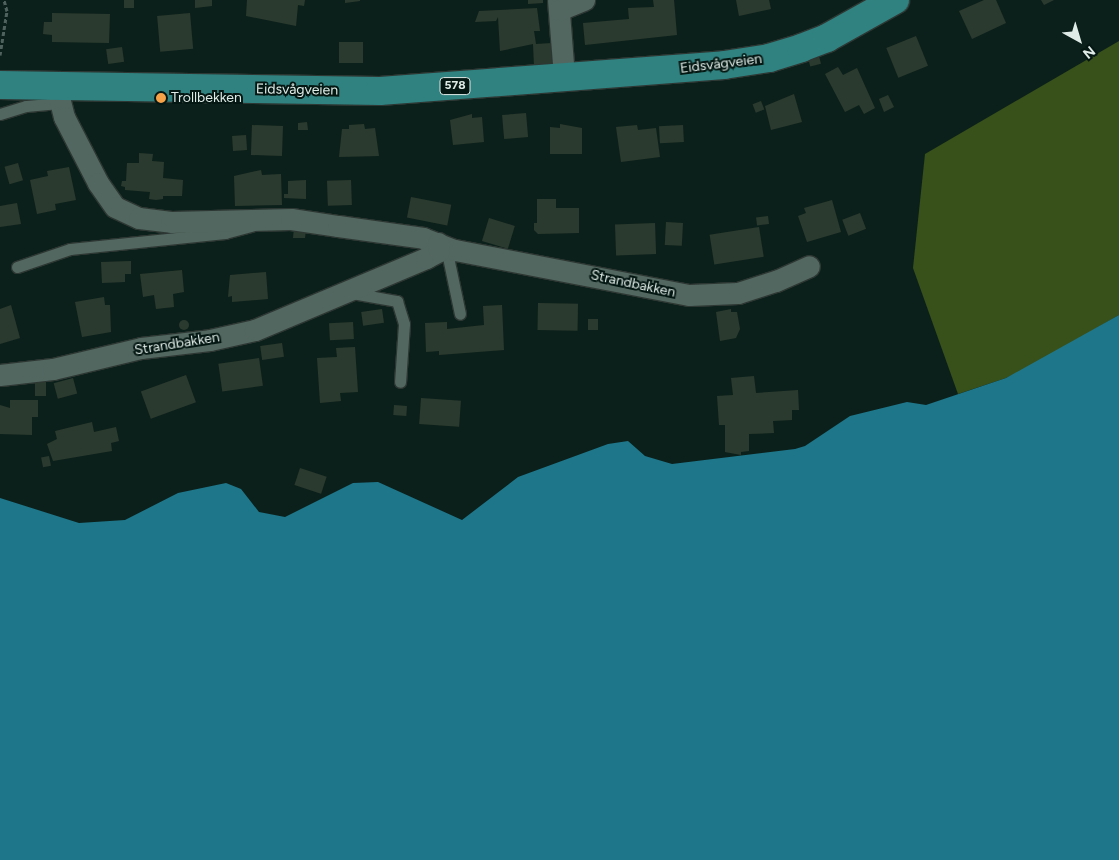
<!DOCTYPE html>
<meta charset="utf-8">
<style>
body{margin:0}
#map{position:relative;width:1119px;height:860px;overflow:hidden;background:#0c201b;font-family:Figtree,sans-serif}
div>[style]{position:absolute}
.forest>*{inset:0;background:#38501a}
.water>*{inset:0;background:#1e768a}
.building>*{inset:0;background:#2b3a2e;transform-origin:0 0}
.round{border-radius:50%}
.path>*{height:3px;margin-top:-1.5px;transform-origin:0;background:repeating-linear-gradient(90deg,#50625d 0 4px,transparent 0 6.5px)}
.roads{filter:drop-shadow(1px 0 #2d3733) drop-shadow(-1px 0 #2d3733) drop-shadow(0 1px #2d3733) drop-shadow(0 -1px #2d3733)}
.service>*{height:11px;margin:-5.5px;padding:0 5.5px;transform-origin:5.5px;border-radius:5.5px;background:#526760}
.minor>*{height:21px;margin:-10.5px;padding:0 10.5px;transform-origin:10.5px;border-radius:10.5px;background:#526760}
.primary>*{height:28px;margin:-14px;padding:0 14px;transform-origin:14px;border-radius:14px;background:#2f8280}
.dots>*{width:14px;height:14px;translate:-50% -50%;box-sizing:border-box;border:2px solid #041712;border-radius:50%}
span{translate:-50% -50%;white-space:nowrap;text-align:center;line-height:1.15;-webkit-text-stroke:4px #041712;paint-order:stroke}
.shield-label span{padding:1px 4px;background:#041712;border:1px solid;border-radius:4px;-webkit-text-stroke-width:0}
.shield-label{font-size:12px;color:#dfebe7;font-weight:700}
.street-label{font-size:14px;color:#dfebe7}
.poi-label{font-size:14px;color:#dfebe7}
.left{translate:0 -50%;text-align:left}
.north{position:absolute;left:1054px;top:15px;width:50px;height:50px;-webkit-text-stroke:4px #041712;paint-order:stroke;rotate:141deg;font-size:14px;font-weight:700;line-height:20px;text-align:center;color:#dfebe7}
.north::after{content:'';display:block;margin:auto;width:18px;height:22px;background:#dfebe7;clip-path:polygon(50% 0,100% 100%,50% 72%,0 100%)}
</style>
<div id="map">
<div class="forest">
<i style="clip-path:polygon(1119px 41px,1119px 315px,1039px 362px,1006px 378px,958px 394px,913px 268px,925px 154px)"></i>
</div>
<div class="water">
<i style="clip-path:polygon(1119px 315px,1119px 860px,0 860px,0 498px,79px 523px,125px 520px,178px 493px,226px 483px,241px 489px,259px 512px,285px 517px,353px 483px,378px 482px,462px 520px,518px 477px,608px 444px,628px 441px,645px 456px,672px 464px,795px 449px,805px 446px,850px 416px,907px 402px,926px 405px,1006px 378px)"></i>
</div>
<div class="building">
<i style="left:124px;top:0;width:10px;height:8px"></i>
<i style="clip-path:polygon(195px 0,212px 0,212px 6px,195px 8px)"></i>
<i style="clip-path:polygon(247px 0,305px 0,304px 6px,298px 5px,296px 26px,246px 16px)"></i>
<i style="clip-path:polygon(345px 0,360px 0,360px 1px,345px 3px)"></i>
<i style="clip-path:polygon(528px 0,543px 0,543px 3px,528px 4px)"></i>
<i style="clip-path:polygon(653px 0,674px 0,677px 35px,585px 45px,583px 23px,629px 19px,628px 8px,654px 7px)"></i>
<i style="clip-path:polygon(736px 0,769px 0,771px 9px,739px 16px)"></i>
<i style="clip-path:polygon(984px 0,996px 0,1006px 23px,972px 39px,959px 11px)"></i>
<i style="clip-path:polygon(1041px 0,1054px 0,1044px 5px)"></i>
<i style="clip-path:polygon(537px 8px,540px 31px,534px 31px,536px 44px,552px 43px,553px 65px,534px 66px,533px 44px,500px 51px,498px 17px,496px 21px,475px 22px,479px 11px)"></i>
<i style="clip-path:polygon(52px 13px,110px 14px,109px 43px,52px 42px,52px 35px,43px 34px,44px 22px,52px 22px)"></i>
<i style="left:190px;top:13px;width:36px;height:33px;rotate:85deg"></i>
<i style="left:916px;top:36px;width:32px;height:32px;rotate:68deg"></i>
<i style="left:339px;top:42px;width:24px;height:21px"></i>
<i style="left:122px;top:47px;width:15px;height:16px;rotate:82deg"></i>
<i style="left:819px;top:56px;width:8px;height:11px;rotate:76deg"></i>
<i style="clip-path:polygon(838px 67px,843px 75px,857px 68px,875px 108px,864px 114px,859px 105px,845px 112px,825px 74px)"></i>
<i style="clip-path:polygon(794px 94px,802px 122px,771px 130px,765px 106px)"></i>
<i style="clip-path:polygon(888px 95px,894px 107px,884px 112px,879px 99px)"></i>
<i style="left:761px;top:101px;width:9px;height:9px;rotate:69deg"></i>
<i style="left:526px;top:113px;width:24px;height:24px;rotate:85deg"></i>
<i style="clip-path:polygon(472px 114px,472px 118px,482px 117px,484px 142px,453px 145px,450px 120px)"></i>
<i style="clip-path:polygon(307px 122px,308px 130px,298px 130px,298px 123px)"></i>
<i style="clip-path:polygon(364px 124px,365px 129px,375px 128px,379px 156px,339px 157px,342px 129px,349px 129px,349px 125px)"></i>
<i style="clip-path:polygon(560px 124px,582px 128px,582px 154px,550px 154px,550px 127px,560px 128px)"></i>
<i style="left:252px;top:125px;width:31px;height:30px;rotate:2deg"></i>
<i style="clip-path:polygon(637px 125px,638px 130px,656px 128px,660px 157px,621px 162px,616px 127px)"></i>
<i style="left:683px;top:125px;width:17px;height:24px;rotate:87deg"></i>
<i style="left:246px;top:135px;width:15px;height:14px;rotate:86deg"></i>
<i style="clip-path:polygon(139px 153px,153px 154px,152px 161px,164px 162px,163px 178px,183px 180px,182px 196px,163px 196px,163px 199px,156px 200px,149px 199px,150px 192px,125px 190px,125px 187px,121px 186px,122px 181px,126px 181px,127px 163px,139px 163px)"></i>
<i style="left:18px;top:163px;width:18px;height:14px;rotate:74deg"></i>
<i style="clip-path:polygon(69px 167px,76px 200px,55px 204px,56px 210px,37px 214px,30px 180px,48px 176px,47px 171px)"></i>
<i style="clip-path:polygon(261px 170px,262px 175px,281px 174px,282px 205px,235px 206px,234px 176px)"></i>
<i style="clip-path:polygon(306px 180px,306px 199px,284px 198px,284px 194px,288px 194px,288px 181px)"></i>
<i style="left:351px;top:180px;width:25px;height:24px;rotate:88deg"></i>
<i style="left:411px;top:197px;width:41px;height:21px;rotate:11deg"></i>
<i style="clip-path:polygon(537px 199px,556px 199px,556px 208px,579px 208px,579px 233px,538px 234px,534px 230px,534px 223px,537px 223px)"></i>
<i style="clip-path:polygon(832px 200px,841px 232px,807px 242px,798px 216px,806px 213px,804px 208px)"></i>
<i style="clip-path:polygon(17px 203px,21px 224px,0 227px,0 206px)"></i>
<i style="left:860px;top:213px;width:17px;height:19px;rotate:69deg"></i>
<i style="left:768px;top:216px;width:8px;height:12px;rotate:83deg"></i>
<i style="left:489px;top:218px;width:27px;height:24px;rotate:17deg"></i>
<i style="left:666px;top:222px;width:17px;height:23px;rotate:3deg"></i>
<i style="left:655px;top:223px;width:31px;height:40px;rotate:88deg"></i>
<i style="left:759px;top:227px;width:30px;height:50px;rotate:81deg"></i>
<i style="clip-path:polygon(294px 228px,306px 228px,305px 238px,293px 238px)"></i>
<i style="clip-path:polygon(131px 261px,131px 274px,125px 274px,125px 282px,102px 283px,101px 262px)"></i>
<i style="clip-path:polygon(182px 270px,184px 292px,173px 294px,174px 307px,156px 309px,154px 295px,143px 297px,140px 274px)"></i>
<i style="clip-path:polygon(266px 272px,268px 299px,232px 302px,232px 296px,228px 297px,230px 275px)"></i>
<i style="clip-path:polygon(104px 297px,105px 305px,110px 305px,111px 332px,82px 337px,75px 302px)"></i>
<i style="left:538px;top:303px;width:40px;height:27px;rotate:1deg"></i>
<i style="clip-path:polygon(11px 305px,20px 338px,0 344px,0 309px)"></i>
<i style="clip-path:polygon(502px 305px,504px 350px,439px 355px,439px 351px,426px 352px,425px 323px,447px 322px,447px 329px,484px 325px,483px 306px)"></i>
<i style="left:382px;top:309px;width:14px;height:21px;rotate:82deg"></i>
<i style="clip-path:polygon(731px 309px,731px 312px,737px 312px,740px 329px,736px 338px,720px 341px,716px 312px)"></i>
<i style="left:598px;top:319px;width:11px;height:10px;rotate:90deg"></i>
<i class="round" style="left:179px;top:320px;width:10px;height:10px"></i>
<i style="left:353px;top:322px;width:17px;height:24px;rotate:87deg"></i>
<i style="left:282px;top:343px;width:14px;height:22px;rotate:82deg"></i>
<i style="clip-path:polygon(355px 347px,358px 392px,340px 393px,341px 401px,320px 403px,317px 358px,337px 357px,336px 348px)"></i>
<i style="left:259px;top:358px;width:28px;height:41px;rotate:82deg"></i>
<i style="left:186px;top:375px;width:29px;height:48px;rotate:70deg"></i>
<i style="clip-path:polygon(754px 376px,756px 393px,798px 390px,799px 410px,792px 410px,792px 420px,773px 421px,774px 433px,749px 434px,749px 451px,741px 452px,741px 455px,725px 452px,725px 425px,719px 425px,717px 396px,733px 395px,731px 378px)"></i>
<i style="left:73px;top:378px;width:16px;height:20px;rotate:75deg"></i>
<i style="left:35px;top:382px;width:11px;height:14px"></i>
<i style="left:421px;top:398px;width:40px;height:26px;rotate:4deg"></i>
<i style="clip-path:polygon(10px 400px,38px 400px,38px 417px,32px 417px,32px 435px,0 434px,0 405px,10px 408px)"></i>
<i style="left:394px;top:405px;width:13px;height:10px;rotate:4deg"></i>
<i style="clip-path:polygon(92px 422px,94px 432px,116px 427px,119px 441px,111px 443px,112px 451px,53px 461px,47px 444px,57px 439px,55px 431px)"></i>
<i style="left:49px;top:456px;width:10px;height:8px;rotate:79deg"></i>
<i style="left:300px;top:468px;width:28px;height:18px;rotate:18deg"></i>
</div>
<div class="path">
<i style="left:0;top:55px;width:45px;rotate:-81deg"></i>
<i style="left:7px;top:11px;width:11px;rotate:-105deg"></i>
</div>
<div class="roads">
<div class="service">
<i style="left:0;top:114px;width:27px;rotate:-17deg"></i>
<i style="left:26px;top:106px;width:33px;rotate:-5deg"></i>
<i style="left:455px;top:250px;width:10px;rotate:135deg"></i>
<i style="left:448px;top:257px;width:58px;rotate:78.1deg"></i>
<i style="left:17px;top:267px;width:56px;rotate:-18.8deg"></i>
<i style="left:70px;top:249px;width:156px;rotate:-5.9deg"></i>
<i style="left:225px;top:233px;width:28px;rotate:-15deg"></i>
<i style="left:352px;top:293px;width:46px;rotate:10.1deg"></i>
<i style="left:397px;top:301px;width:24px;rotate:73deg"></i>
<i style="left:404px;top:324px;width:58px;rotate:93.9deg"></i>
</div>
<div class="minor">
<i style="left:558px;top:0;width:76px;rotate:85.5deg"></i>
<i style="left:559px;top:10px;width:27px;rotate:-22deg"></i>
<i style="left:56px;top:85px;width:33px;rotate:76deg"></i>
<i style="left:64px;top:117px;width:74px;rotate:62.7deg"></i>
<i style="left:98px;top:183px;width:29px;rotate:55deg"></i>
<i style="left:115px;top:207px;width:26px;rotate:25deg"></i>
<i style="left:139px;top:218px;width:32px;rotate:7deg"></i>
<i style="left:171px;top:222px;width:120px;rotate:-1.4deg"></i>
<i style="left:291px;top:219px;width:48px;rotate:8.5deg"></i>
<i style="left:338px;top:226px;width:86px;rotate:8deg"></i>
<i style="left:423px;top:238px;width:34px;rotate:21deg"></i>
<i style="left:455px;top:250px;width:238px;rotate:10.9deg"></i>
<i style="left:689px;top:295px;width:49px;rotate:-2.3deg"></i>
<i style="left:738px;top:293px;width:40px;rotate:-18deg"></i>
<i style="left:776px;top:281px;width:36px;rotate:-24deg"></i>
<i style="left:0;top:375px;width:53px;rotate:-6.5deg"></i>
<i style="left:53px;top:369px;width:90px;rotate:-13.4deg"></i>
<i style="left:141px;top:348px;width:69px;rotate:-6.6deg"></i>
<i style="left:210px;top:340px;width:46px;rotate:-12.5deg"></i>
<i style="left:255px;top:330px;width:186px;rotate:-22.8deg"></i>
<i style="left:426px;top:258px;width:15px;rotate:-28deg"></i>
<i style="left:439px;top:251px;width:8px;rotate:-97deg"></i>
</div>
<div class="primary">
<i style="left:0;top:85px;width:380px;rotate:0.9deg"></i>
<i style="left:380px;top:91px;width:345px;rotate:-4.3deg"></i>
<i style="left:724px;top:65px;width:46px;rotate:-8.8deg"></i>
<i style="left:769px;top:58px;width:34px;rotate:-17deg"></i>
<i style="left:801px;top:48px;width:28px;rotate:-21deg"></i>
<i style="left:827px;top:38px;width:78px;rotate:-29.2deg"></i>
</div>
</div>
<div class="dots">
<i style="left:161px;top:98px;background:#f6a248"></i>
</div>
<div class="shield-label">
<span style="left:455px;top:86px">578</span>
</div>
<div class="street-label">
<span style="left:721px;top:64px;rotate:-7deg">Eidsvågveien</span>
<span style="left:297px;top:90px;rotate:1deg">Eidsvågveien</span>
<span style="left:633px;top:284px;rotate:12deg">Strandbakken</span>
<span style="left:177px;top:344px;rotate:-9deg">Strandbakken</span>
</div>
<div class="poi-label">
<span class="left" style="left:171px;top:98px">Trollbekken</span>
</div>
<div class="north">N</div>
</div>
